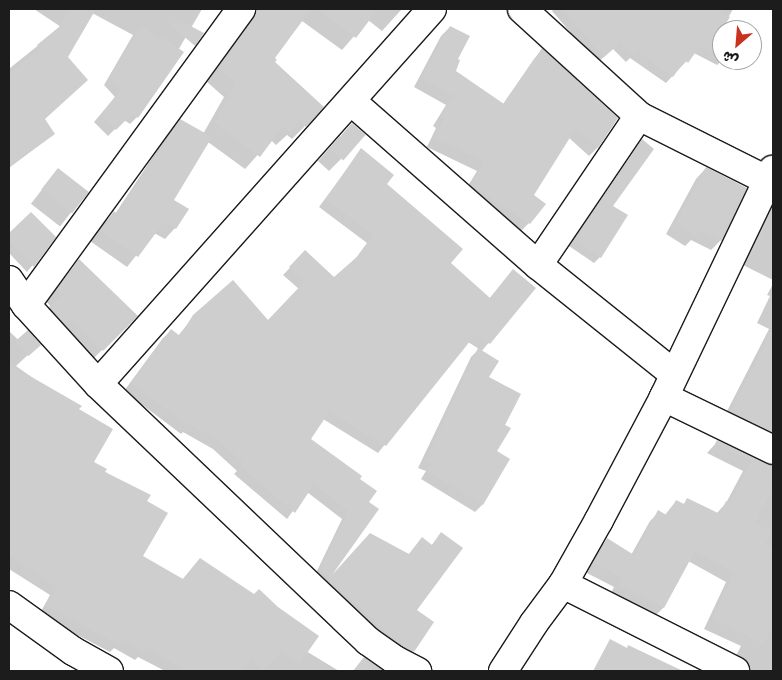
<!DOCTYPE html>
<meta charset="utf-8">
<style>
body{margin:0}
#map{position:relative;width:782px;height:680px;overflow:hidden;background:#fff;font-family:Mynerve,"Playpen Sans Arabic",sans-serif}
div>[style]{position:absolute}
.shadow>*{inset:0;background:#0003;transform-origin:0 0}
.building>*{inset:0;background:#cecece;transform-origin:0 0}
.roads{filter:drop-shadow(1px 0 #1c1c1c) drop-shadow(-1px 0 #1c1c1c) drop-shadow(0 1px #1c1c1c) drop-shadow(0 -1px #1c1c1c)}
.minor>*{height:28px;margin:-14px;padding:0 14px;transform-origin:14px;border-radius:14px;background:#fff}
span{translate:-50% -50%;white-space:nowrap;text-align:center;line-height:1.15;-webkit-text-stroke:4.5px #fff;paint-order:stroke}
.frame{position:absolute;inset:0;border:10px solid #1c1c1c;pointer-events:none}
.north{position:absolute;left:712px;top:20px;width:50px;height:50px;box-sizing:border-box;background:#fff;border:1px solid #a4a4a4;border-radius:50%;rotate:207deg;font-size:14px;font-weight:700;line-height:20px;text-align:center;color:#1c1c1c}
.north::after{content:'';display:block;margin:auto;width:18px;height:22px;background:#c8321e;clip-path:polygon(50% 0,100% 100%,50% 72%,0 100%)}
</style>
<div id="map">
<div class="shadow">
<i style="clip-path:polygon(34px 9px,202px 9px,154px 92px,137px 117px,130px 124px,124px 120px,108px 136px,94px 122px,115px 97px,104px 85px,133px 35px,92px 13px,67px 57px,43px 119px,54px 134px,9px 168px,9px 66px,10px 68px,61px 27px)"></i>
<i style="clip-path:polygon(254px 9px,405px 9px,401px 10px,382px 31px,368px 20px,342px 50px,302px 21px,273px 58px,305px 126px,292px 139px,287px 135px,276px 145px,271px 140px,245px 169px,208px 142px,172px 201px,175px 228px,165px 239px,154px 233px,127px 267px,90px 241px,103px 223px,115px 214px,170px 131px,180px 121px,203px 134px,224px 97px,206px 81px)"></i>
<i style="clip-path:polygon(554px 9px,733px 9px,722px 29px,724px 30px,722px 30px,723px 60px,717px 65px,694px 53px,666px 83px,630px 58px,626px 62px,613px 49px,597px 63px,552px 11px)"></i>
<i style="clip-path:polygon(450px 27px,456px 60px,454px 71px,503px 104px,534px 59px,542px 50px,598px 147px,589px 156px,568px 137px,532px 195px,529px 223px,520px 232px,463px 194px,477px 171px,427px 147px,436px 128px,433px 126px,446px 105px,414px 87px,441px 36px)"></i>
<i style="clip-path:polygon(340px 136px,341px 159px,329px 171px,318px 161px)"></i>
<i style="clip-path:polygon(643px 140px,611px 206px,600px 257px,594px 263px,569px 246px)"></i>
<i style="clip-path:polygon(361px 150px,386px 184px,449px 263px,489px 299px,513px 270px,534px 288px,481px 352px,487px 377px,504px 425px,482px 505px,475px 512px,421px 479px,426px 471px,418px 468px,471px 357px,479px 349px,468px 342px,378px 453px,323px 419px,309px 440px,358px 480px,367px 502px,378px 509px,330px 576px,332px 577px,408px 555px,422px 539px,431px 546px,441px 534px,415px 610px,413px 651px,405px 658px,314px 577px,342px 519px,307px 492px,287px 519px,234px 474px,237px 471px,213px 449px,183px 432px,181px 434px,124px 391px,163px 338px,171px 331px,178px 336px,194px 316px,268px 322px,299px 289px,283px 275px,305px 252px,334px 279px,353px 262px,367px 243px,319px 207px)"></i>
<i style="clip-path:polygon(706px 168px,721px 240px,711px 250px,691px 240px,685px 246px,666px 234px,696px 179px)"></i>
<i style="left:58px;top:169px;width:37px;height:44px;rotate:38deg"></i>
<i style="clip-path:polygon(773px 203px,773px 280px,741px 264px,768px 208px)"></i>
<i style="clip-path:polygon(31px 214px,55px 237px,27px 272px,9px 253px,9px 234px)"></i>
<i style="clip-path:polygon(79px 261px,136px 316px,92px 360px,40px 319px,51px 307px,46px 301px)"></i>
<i style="clip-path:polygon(773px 284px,773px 447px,722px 421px,769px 329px,757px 323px,770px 296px,767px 295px)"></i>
<i style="clip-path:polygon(9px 331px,31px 352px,16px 366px,78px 410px,92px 462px,146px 502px,141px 556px,182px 580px,200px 559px,306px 651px,339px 671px,165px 671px,138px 657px,135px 660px,114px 648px,110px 652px,39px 615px,50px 595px,9px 569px)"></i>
<i style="clip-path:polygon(717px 442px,773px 467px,773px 671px,746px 671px,731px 665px,741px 646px,704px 629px,726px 582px,688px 561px,663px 608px,654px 617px,610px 595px,614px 587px,585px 572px,598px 549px,607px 540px,631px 555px,650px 521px,659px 512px,665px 515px,676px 501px,683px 505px,688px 499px,717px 513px,726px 503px,743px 471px,707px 453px)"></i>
</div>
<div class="building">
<i style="clip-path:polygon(70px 9px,96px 9px,68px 57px,88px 80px,45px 119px,55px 134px,9px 167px,9px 73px,40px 49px,37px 45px,59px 27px)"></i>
<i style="clip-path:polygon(256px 9px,311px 9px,275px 58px,277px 60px,275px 62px,324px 107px,306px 127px,300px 122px,291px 133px,283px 126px,260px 157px,214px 123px,236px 83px,218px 67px,254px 18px)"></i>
<i style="clip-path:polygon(317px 9px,378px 9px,356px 38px)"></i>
<i style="clip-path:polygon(561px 9px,716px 9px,730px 17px,723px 28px,726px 30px,722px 30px,722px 58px,700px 46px,688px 63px,685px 60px,673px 77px,638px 52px,634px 56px,620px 43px,604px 57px)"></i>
<i style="clip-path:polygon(177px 19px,204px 33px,195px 46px,172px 26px)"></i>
<i style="clip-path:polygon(141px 26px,160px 40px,162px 37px,184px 52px,138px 118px,132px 114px,116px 130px,101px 115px,121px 89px,110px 77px)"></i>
<i style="clip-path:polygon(450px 26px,470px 36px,458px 59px,460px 60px,456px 71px,504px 104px,542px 48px,618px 118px,598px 148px,576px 128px,534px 195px,546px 204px,530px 224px,470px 185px,484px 162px,434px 138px,444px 119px,441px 117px,453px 96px,421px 78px)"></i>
<i style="clip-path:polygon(180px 119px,212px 137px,174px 200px,189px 209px,176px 229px,164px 222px,138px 257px,100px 230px,114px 211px,117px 214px)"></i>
<i style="left:352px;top:123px;width:18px;height:34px;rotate:41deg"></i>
<i style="clip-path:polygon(642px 139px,654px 149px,613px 206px,628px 215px,601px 258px,574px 239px)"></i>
<i style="clip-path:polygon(361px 148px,394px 175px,387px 184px,463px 249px,451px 263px,490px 298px,513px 269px,536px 288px,490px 344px,475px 335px,386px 446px,329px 412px,311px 439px,362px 476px,360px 479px,377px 491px,369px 502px,379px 509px,332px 575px,370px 533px,409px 554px,422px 537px,432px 545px,441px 532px,463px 548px,417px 610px,434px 622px,414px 652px,384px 633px,386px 630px,328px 579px,331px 576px,320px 570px,348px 511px,314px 484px,295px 513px,249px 474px,241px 466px,243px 463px,221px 442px,191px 425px,190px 427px,131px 383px,171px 329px,180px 336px,193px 315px,233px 280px,268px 320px,305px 281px,289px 267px,305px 250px,334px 277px,358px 256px,373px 235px,326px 199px)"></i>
<i style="clip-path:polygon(706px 167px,747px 188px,722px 241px,700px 230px,697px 236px,675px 224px)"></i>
<i style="left:58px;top:168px;width:39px;height:27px;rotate:38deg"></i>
<i style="clip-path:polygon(773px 206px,773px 210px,752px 256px,750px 255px)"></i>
<i style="clip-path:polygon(31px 212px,56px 237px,34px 267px,9px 241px,9px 233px)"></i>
<i style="clip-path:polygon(79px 259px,138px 316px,103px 351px,69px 319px,64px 324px,49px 307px,61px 296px,56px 290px)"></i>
<i style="clip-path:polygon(773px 327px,773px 433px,731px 412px)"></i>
<i style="left:28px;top:330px;width:20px;height:17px;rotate:49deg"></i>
<i style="clip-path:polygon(478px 348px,499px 361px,489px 377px,521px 394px,505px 425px,511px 428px,497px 451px,510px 459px,483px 505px,427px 471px,432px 464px,425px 461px)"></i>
<i style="clip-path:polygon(9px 364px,82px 406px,79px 409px,113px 429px,94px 462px,107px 469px,105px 472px,151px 495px,147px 501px,168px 513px,143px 556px,183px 579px,200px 558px,254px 594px,259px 589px,278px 607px,319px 636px,300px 663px,281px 652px,263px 671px,251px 659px,242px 671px,187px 671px,146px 649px,144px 653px,122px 640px,119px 645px,46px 606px,57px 587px,9px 555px)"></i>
<i style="clip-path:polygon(717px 440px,773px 465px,773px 488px,755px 523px,772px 531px,765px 544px,773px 548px,773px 626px,764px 644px,712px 619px,734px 573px,695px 551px,664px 608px,618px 585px,623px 577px,593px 562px,607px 538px,634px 555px,658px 510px,668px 516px,676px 500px,684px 504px,687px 498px,720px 514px,726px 501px,730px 503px,751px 461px,715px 444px)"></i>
<i style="clip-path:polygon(610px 639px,627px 648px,628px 645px,683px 671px,593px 671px)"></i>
<i style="clip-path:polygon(364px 657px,384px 671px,353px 671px)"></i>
</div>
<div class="roads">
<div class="minor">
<i style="left:522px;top:9px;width:159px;rotate:42.4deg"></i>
<i style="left:639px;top:116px;width:150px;rotate:26.6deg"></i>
<i style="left:351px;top:101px;width:249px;rotate:41.3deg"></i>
<i style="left:538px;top:265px;width:174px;rotate:38.7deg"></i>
<i style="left:538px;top:265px;width:180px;rotate:-55.9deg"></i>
<i style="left:9px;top:280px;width:30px;rotate:56deg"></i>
<i style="left:26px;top:305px;width:107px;rotate:47.7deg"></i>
<i style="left:98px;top:384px;width:373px;rotate:43.6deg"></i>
<i style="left:368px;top:641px;width:33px;rotate:35deg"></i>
<i style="left:395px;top:660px;width:25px;rotate:27deg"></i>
<i style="left:26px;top:305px;width:366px;rotate:-54deg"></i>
<i style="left:98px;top:384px;width:502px;rotate:-48.31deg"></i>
<i style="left:664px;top:397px;width:121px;rotate:25.9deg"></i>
<i style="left:563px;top:584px;width:193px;rotate:26.8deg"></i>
<i style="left:9px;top:605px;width:79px;rotate:35.7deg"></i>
<i style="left:73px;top:651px;width:41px;rotate:29.1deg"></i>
<i style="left:503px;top:671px;width:57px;rotate:-57.1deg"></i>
<i style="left:534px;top:623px;width:49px;rotate:-53.4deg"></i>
<i style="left:563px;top:584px;width:73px;rotate:-60.6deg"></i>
<i style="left:599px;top:520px;width:139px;rotate:-62.1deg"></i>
<i style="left:664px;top:397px;width:252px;rotate:-64.4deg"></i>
</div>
</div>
<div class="frame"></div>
<div class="north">ش</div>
</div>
